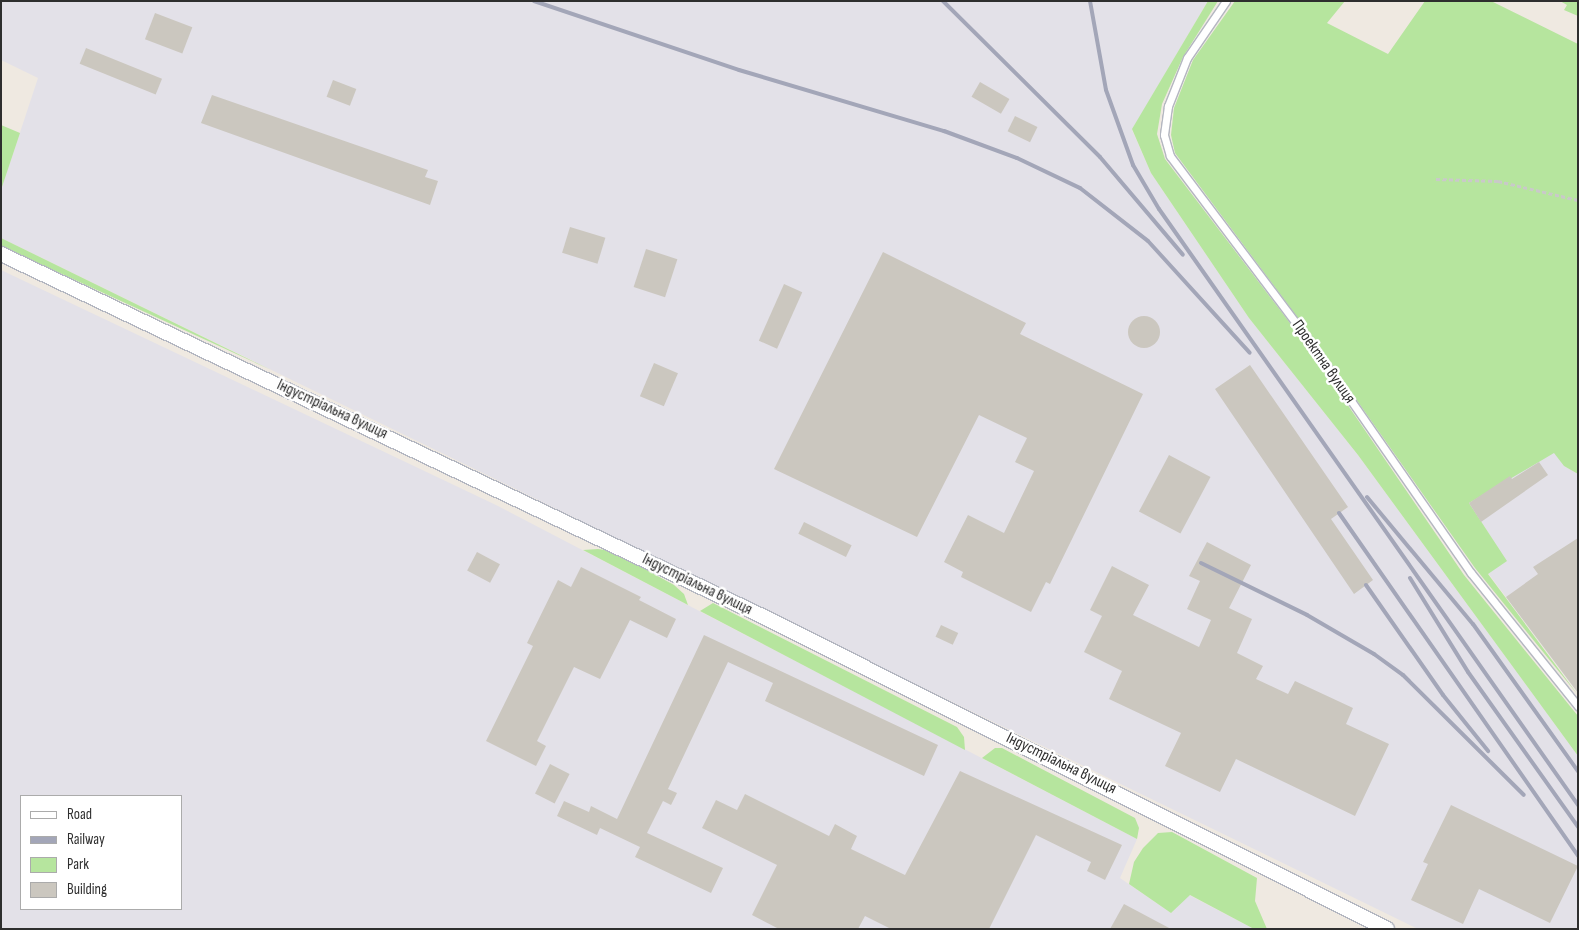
<!DOCTYPE html>
<meta charset="utf-8">
<style>
body{margin:0}
#map{position:relative;width:1579px;height:930px;overflow:hidden;background:#efe9e1;font-family:"Sofia Sans Condensed",sans-serif}
div>[style]{position:absolute}
.industrial>*{inset:0;background:#e3e1e8}
.green>*{inset:0;background:#b6e59e}
.building>*{inset:0;background:#cbc7bf;transform-origin:0 0}
.round{border-radius:50%}
.path>*{height:3px;margin-top:-1.5px;transform-origin:0;background:repeating-linear-gradient(90deg,#c9c9c9 0 4px,transparent 0 6.5px)}
.roads{filter:drop-shadow(1px 0 #b4b7c1) drop-shadow(-1px 0 #b4b7c1) drop-shadow(0 1px #b4b7c1) drop-shadow(0 -1px #b4b7c1)}
.service>*{height:7px;margin:-3.5px;padding:0 3.5px;transform-origin:3.5px;border-radius:3.5px;background:#fff}
.minor>*{height:14px;margin:-7px;padding:0 7px;transform-origin:7px;border-radius:7px;background:#fff}
.rail>*{height:4px;margin:-2px;padding:0 2px;transform-origin:2px;border-radius:2px;background:#a3a6b8}
span{translate:-50% -50%;white-space:nowrap;text-align:center;line-height:1.15;-webkit-text-stroke:5px #fff;paint-order:stroke}
.street-label{font-size:16px;color:#2e2e2e}
.frame{position:absolute;inset:0;border:2px solid #2e2e2e;pointer-events:none}
.legend{position:absolute;left:20px;top:795px;width:162px;height:115px;box-sizing:border-box;background:#fff;border:1px solid #ababab;margin:0;padding:6px 9px;list-style:none;font-size:15px;color:#2e2e2e}
.legend li{display:flex;align-items:center;gap:10px;height:25px}
.legend b{width:25px;border:1px solid #ababab}
</style>
<div id="map">
<div class="industrial">
<i style="clip-path:polygon(1px 1px,1208px 1px,1132px 130px,1151px 173px,1249px 318px,1358px 455px,1578px 756px,1578px 929px,1418px 929px,1px 238px,1px 190px,38px 78px,1px 60px)"></i>
<i style="clip-path:polygon(evenodd,1px 270px,496px 505px,1137px 839px,1120px 878px,1171px 913px,1189px 895px,1254px 929px,1px 929px,1px 270px,21px 796px,181px 796px,181px 909px,21px 909px,21px 796px)"></i>
<i style="clip-path:polygon(1554px 452px,1564px 466px,1578px 474px,1578px 693px,1488px 573px,1506px 560px,1469px 503px)"></i>
</div>
<div class="green">
<i style="clip-path:polygon(1208px 1px,1218px 1px,1183px 57px,1162px 104px,1157px 134px,1165px 159px,1306px 344px,1464px 575px,1578px 716px,1578px 756px,1358px 455px,1249px 318px,1151px 173px,1132px 129px)"></i>
<i style="clip-path:polygon(1235px 1px,1345px 1px,1327px 23px,1388px 54px,1425px 1px,1491px 1px,1578px 44px,1578px 474px,1564px 466px,1554px 453px,1469px 503px,1507px 561px,1488px 574px,1578px 695px,1475px 568px,1315px 341px,1175px 153px,1171px 135px,1174px 108px,1193px 60px)"></i>
<i style="clip-path:polygon(1560px 1px,1578px 1px,1578px 16px,1564px 10px,1567px 5px)"></i>
<i style="clip-path:polygon(1px 125px,20px 133px,1px 190px)"></i>
<i style="clip-path:polygon(1px 238px,271px 370px,1px 246px)"></i>
<i style="clip-path:polygon(598px 549px,612px 551px,674px 585px,684px 594px,688px 605px,583px 550px)"></i>
<i style="clip-path:polygon(713px 603px,957px 727px,964px 737px,965px 750px,700px 611px)"></i>
<i style="clip-path:polygon(995px 748px,1002px 748px,1135px 818px,1139px 828px,1137px 839px,982px 758px)"></i>
<i style="clip-path:polygon(1172px 832px,1257px 878px,1255px 901px,1267px 929px,1254px 929px,1190px 895px,1171px 913px,1129px 884px,1134px 862px,1143px 848px,1158px 833px)"></i>
</div>
<div class="building">
<i style="left:155px;top:13px;width:40px;height:28px;rotate:21deg"></i>
<i style="left:86px;top:48px;width:82px;height:17px;rotate:22deg"></i>
<i style="left:333px;top:80px;width:25px;height:18px;rotate:21deg"></i>
<i style="left:980px;top:82px;width:34px;height:17px;rotate:30deg"></i>
<i style="clip-path:polygon(212px 95px,428px 170px,425px 177px,438px 181px,430px 205px,201px 123px)"></i>
<i style="left:1015px;top:116px;width:25px;height:17px;rotate:26deg"></i>
<i style="left:570px;top:227px;width:37px;height:27px;rotate:17deg"></i>
<i style="left:646px;top:249px;width:33px;height:40px;rotate:18deg"></i>
<i style="clip-path:polygon(883px 252px,1026px 323px,1020px 334px,1143px 394px,1050px 584px,1046px 582px,1031px 612px,961px 577px,963px 572px,944px 562px,968px 515px,1004px 533px,1034px 471px,1015px 462px,1027px 438px,979px 415px,917px 537px,774px 469px)"></i>
<i style="left:784px;top:284px;width:20px;height:62px;rotate:24deg"></i>
<i class="round" style="left:1128px;top:316px;width:32px;height:32px"></i>
<i style="left:654px;top:363px;width:26px;height:36px;rotate:23deg"></i>
<i style="clip-path:polygon(1250px 365px,1348px 507px,1331px 519px,1373px 580px,1354px 594px,1215px 389px)"></i>
<i style="left:1169px;top:455px;width:47px;height:64px;rotate:28deg"></i>
<i style="clip-path:polygon(1539px 462px,1548px 475px,1481px 522px,1469px 503px,1510px 476px,1512px 479px)"></i>
<i style="left:804px;top:522px;width:53px;height:13px;rotate:26deg"></i>
<i style="clip-path:polygon(1578px 538px,1578px 693px,1506px 597px,1538px 574px,1533px 567px)"></i>
<i style="clip-path:polygon(1207px 542px,1251px 565px,1229px 608px,1252px 619px,1237px 653px,1263px 666px,1256px 679px,1288px 694px,1295px 681px,1353px 708px,1346px 724px,1389px 744px,1355px 816px,1236px 759px,1220px 792px,1165px 766px,1181px 733px,1109px 699px,1122px 671px,1084px 652px,1102px 616px,1090px 610px,1112px 566px,1149px 585px,1133px 615px,1199px 647px,1211px 620px,1187px 609px,1200px 581px,1189px 576px)"></i>
<i style="left:477px;top:552px;width:26px;height:21px;rotate:28deg"></i>
<i style="clip-path:polygon(581px 567px,641px 597px,639px 600px,676px 619px,667px 638px,630px 620px,600px 679px,574px 667px,537px 741px,546px 746px,536px 766px,486px 741px,533px 646px,527px 643px,558px 580px,571px 587px)"></i>
<i style="left:941px;top:625px;width:19px;height:13px;rotate:25deg"></i>
<i style="clip-path:polygon(704px 635px,938px 745px,924px 776px,765px 701px,773px 683px,728px 662px,668px 789px,677px 793px,671px 805px,663px 801px,647px 833px,723px 868px,711px 893px,635px 857px,640px 847px,600px 828px,597px 835px,557px 816px,564px 801px,589px 812px,591px 806px,617px 819px)"></i>
<i style="left:550px;top:764px;width:22px;height:33px;rotate:27deg"></i>
<i style="clip-path:polygon(960px 771px,1122px 845px,1105px 880px,1087px 871px,1091px 862px,1036px 835px,989px 929px,891px 929px,865px 916px,858px 929px,779px 929px,752px 915px,777px 865px,702px 828px,716px 800px,737px 810px,745px 794px,829px 836px,835px 824px,857px 836px,851px 849px,905px 875px)"></i>
<i style="clip-path:polygon(1451px 805px,1578px 866px,1550px 923px,1479px 889px,1463px 924px,1411px 900px,1428px 864px,1423px 862px)"></i>
<i style="clip-path:polygon(1124px 904px,1171px 929px,1110px 929px)"></i>
</div>
<div class="path">
<i style="left:1436px;top:179px;width:62px;rotate:1.8deg"></i>
<i style="left:1498px;top:181px;width:82px;rotate:13.4deg"></i>
</div>
<div class="roads">
<div class="service">
<i style="left:1226px;top:1px;width:69px;rotate:124.4deg"></i>
<i style="left:1187px;top:58px;width:52px;rotate:111.6deg"></i>
<i style="left:1168px;top:106px;width:29px;rotate:98deg"></i>
<i style="left:1164px;top:135px;width:22px;rotate:74deg"></i>
<i style="left:1170px;top:156px;width:234px;rotate:53deg"></i>
<i style="left:1311px;top:343px;width:280px;rotate:55.2deg"></i>
<i style="left:1471px;top:573px;width:171px;rotate:51.2deg"></i>
</div>
<div class="minor">
<i style="left:1px;top:254px;width:843px;rotate:25.44deg"></i>
<i style="left:762px;top:616px;width:699px;rotate:26.6deg"></i>
</div>
</div>
<div class="rail">
<i style="left:534px;top:1px;width:216px;rotate:18.6deg"></i>
<i style="left:739px;top:70px;width:214px;rotate:16.6deg"></i>
<i style="left:944px;top:131px;width:78px;rotate:20.3deg"></i>
<i style="left:1017px;top:158px;width:70px;rotate:25.5deg"></i>
<i style="left:1080px;top:188px;width:86px;rotate:37.9deg"></i>
<i style="left:1148px;top:241px;width:151px;rotate:47.7deg"></i>
<i style="left:943px;top:1px;width:221px;rotate:44.8deg"></i>
<i style="left:1100px;top:157px;width:128px;rotate:49.7deg"></i>
<i style="left:1090px;top:1px;width:90px;rotate:79.8deg"></i>
<i style="left:1106px;top:90px;width:80px;rotate:70.2deg"></i>
<i style="left:1133px;top:165px;width:51px;rotate:59.4deg"></i>
<i style="left:1159px;top:209px;width:729px;rotate:54.89deg"></i>
<i style="left:1367px;top:497px;width:165px;rotate:50.2deg"></i>
<i style="left:1473px;top:624px;width:181px;rotate:54.5deg"></i>
<i style="left:1339px;top:513px;width:418px;rotate:55.1deg"></i>
<i style="left:1201px;top:563px;width:118px;rotate:26.1deg"></i>
<i style="left:1307px;top:615px;width:78px;rotate:30.2deg"></i>
<i style="left:1374px;top:654px;width:36px;rotate:36deg"></i>
<i style="left:1403px;top:675px;width:170px;rotate:44.8deg"></i>
<i style="left:1410px;top:578px;width:110px;rotate:58.3deg"></i>
<i style="left:1468px;top:672px;width:190px;rotate:54.6deg"></i>
<i style="left:1366px;top:585px;width:134px;rotate:55deg"></i>
<i style="left:1443px;top:695px;width:72px;rotate:51.2deg"></i>
</div>
<div class="street-label">
<span style="left:1323px;top:362px;rotate:55deg">Проектна вулиця</span>
<span style="left:332px;top:410px;rotate:25deg">Індустріальна вулиця</span>
<span style="left:697px;top:585px;rotate:26deg">Індустріальна вулиця</span>
<span style="left:1061px;top:764px;rotate:26deg">Індустріальна вулиця</span>
</div>
<div class="frame"></div>
<ul class="legend">
<li><b style="height:6px;background:#fff"></b>Road</li>
<li><b style="height:6px;background:#a3a6b8"></b>Railway</li>
<li><b style="height:14px;background:#b6e59e"></b>Park</li>
<li><b style="height:14px;background:#cbc7bf"></b>Building</li>
</ul>
</div>
